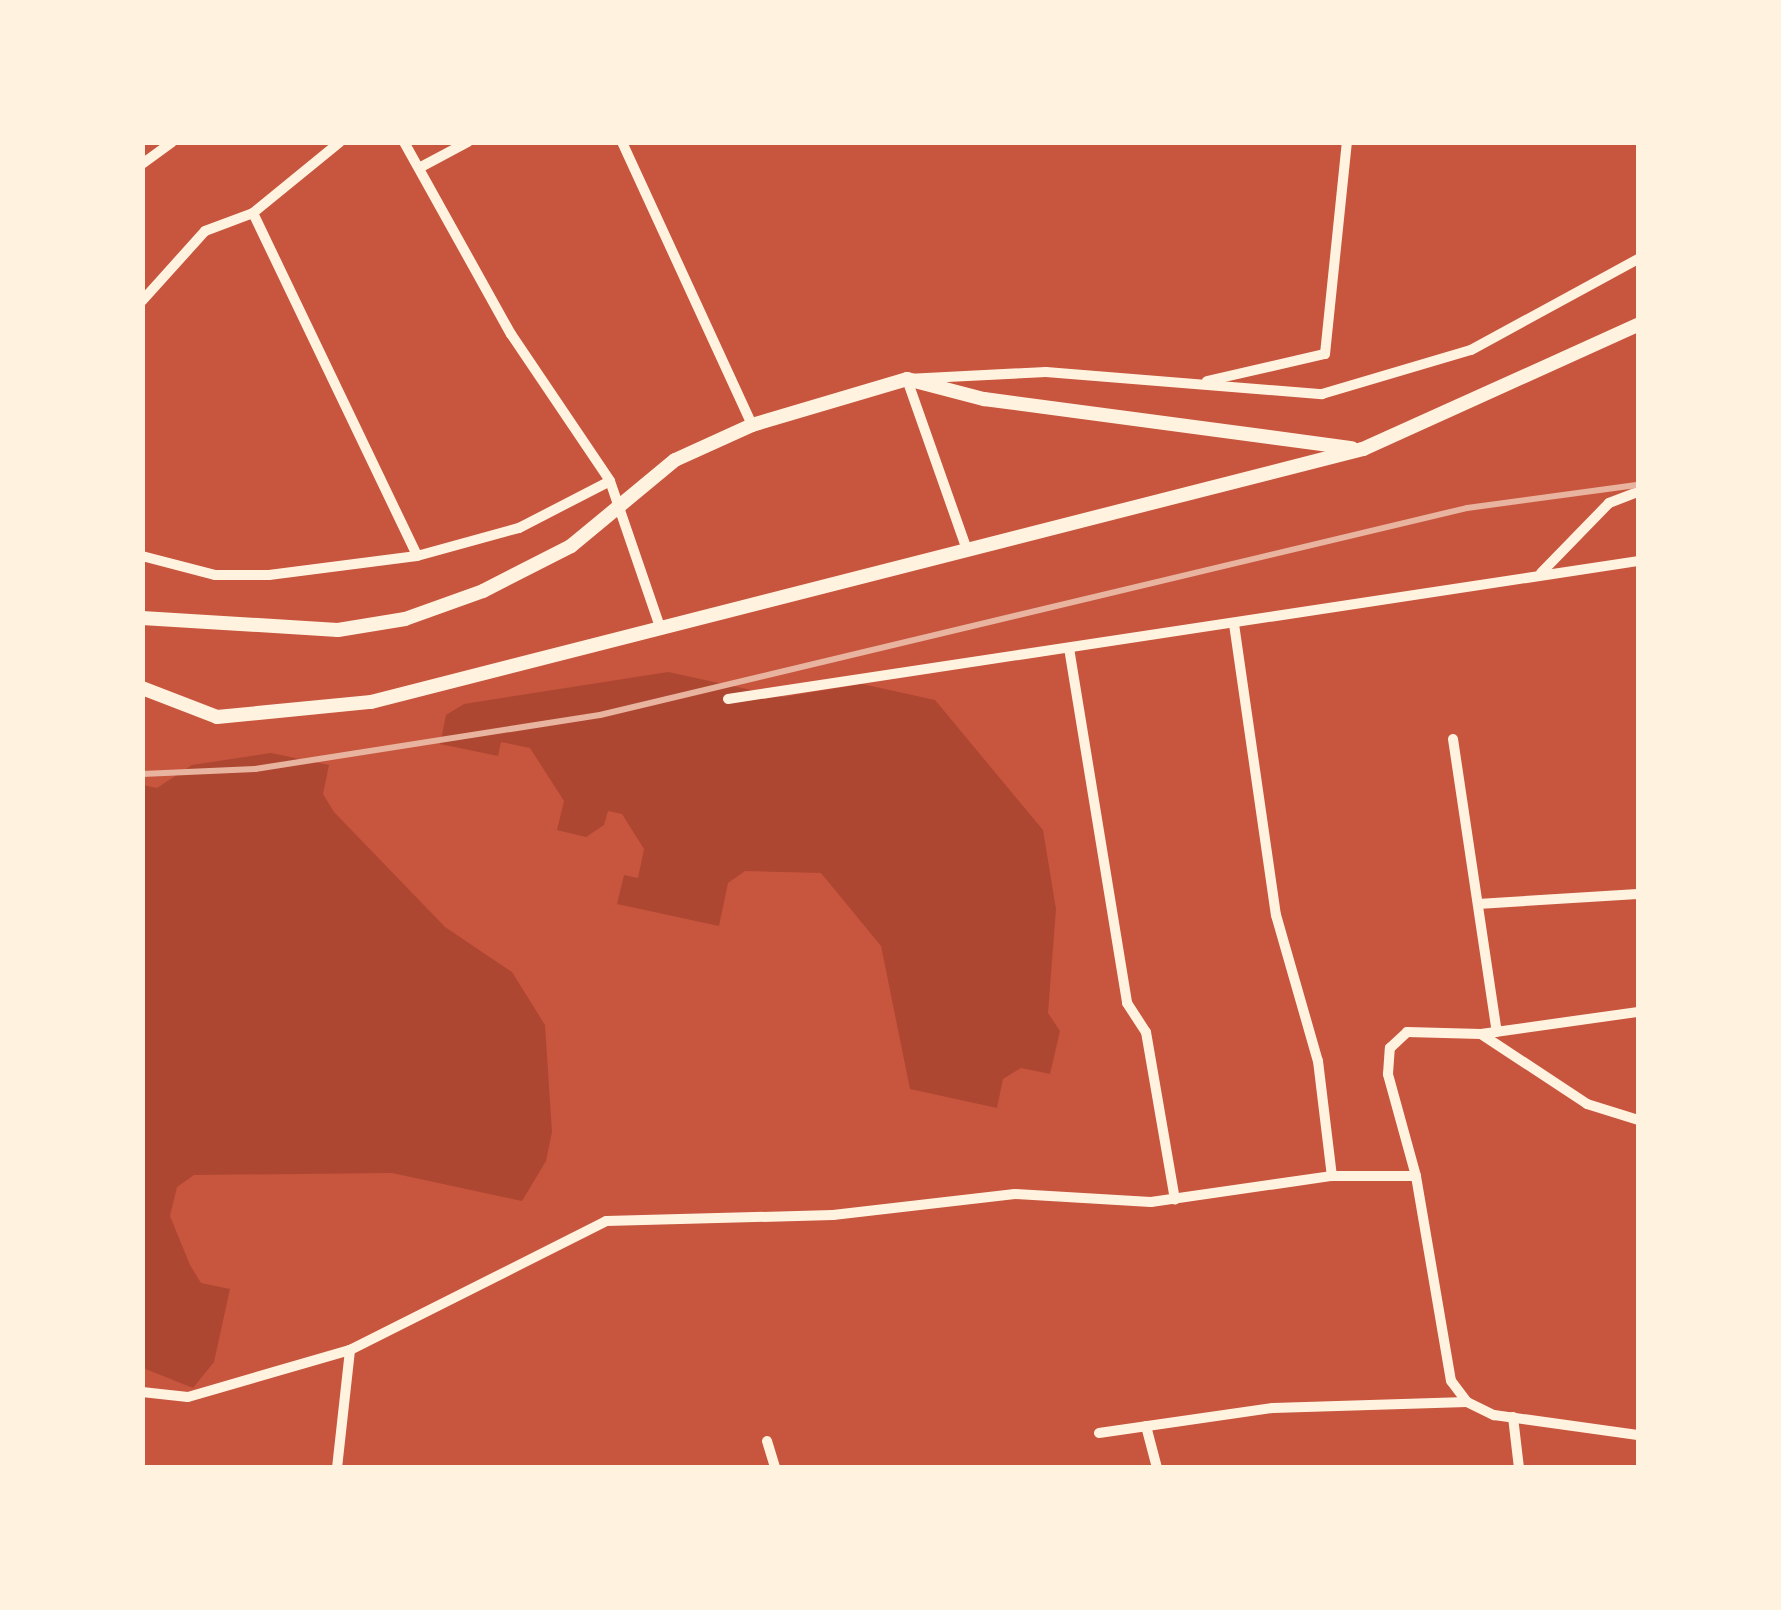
<!DOCTYPE html>
<style>
body{margin:0}
#map{position:relative;width:1781px;height:1610px;overflow:hidden;background:#c8553d;font-family:Jost,sans-serif}
div>[style]{position:absolute}
.green>*{inset:0;background:#ae4732}
.minor>*{height:10px;margin:-5px;padding:0 5px;transform-origin:5px;border-radius:5px;background:#fff3e0}
.secondary>*{height:14px;margin:-7px;padding:0 7px;transform-origin:7px;border-radius:7px;background:#fff3e0}
.rail>*{height:6px;margin:-3px;padding:0 3px;transform-origin:3px;border-radius:3px;background:#e9b49f}
span{translate:-50% -50%;white-space:nowrap;text-align:center;line-height:1.15;-webkit-text-stroke:8px #fff3e0;paint-order:stroke}
.frame{position:absolute;inset:0;border:145px solid #fff3e0;pointer-events:none}
</style>
<div id="map">
<div class="green">
<i style="clip-path:polygon(668px 672px,783px 697px,862px 684px,935px 700px,1043px 830px,1056px 909px,1048px 1013px,1060px 1031px,1050px 1074px,1021px 1068px,1003px 1079px,997px 1108px,910px 1089px,881px 946px,821px 873px,745px 871px,728px 883px,719px 926px,617px 904px,624px 875px,638px 878px,644px 849px,622px 814px,608px 811px,604px 825px,586px 837px,557px 830px,564px 801px,530px 748px,501px 742px,498px 756px,440px 744px,446px 715px,464px 704px)"></i>
<i style="clip-path:polygon(271px 753px,329px 765px,323px 794px,334px 812px,445px 927px,512px 972px,545px 1025px,552px 1132px,546px 1161px,522px 1201px,392px 1173px,194px 1175px,177px 1187px,170px 1216px,190px 1265px,201px 1283px,230px 1289px,214px 1362px,193px 1388px,143px 1368px,143px 785px,157px 788px,192px 765px)"></i>
</div>
<div class="minor">
<i style="left:404px;top:142px;width:220px;rotate:60.9deg"></i>
<i style="left:511px;top:334px;width:177px;rotate:56deg"></i>
<i style="left:610px;top:481px;width:154px;rotate:71.1deg"></i>
<i style="left:622px;top:142px;width:311px;rotate:65.3deg"></i>
<i style="left:142px;top:164px;width:37px;rotate:-36deg"></i>
<i style="left:419px;top:168px;width:55px;rotate:-28deg"></i>
<i style="left:253px;top:213px;width:380px;rotate:64.4deg"></i>
<i style="left:417px;top:556px;width:106px;rotate:-15.4deg"></i>
<i style="left:519px;top:528px;width:102px;rotate:-27.3deg"></i>
<i style="left:142px;top:301px;width:94px;rotate:-48deg"></i>
<i style="left:205px;top:231px;width:51px;rotate:-20.6deg"></i>
<i style="left:253px;top:213px;width:112px;rotate:-39.2deg"></i>
<i style="left:1207px;top:381px;width:121px;rotate:-12.9deg"></i>
<i style="left:1325px;top:354px;width:213px;rotate:-84.1deg"></i>
<i style="left:966px;top:547px;width:178px;rotate:-109.4deg"></i>
<i style="left:907px;top:379px;width:139px;rotate:-2.9deg"></i>
<i style="left:1046px;top:372px;width:277px;rotate:4.6deg"></i>
<i style="left:1322px;top:394px;width:155px;rotate:-16.5deg"></i>
<i style="left:1471px;top:350px;width:190px;rotate:-28.6deg"></i>
<i style="left:142px;top:556px;width:75px;rotate:14.6deg"></i>
<i style="left:215px;top:575px;width:54px"></i>
<i style="left:269px;top:575px;width:149px;rotate:-7.3deg"></i>
<i style="left:1541px;top:573px;width:98px;rotate:-45.8deg"></i>
<i style="left:1609px;top:503px;width:31px;rotate:-21deg"></i>
<i style="left:1234px;top:624px;width:294px;rotate:81.8deg"></i>
<i style="left:1276px;top:915px;width:152px;rotate:74deg"></i>
<i style="left:1318px;top:1061px;width:116px;rotate:83.1deg"></i>
<i style="left:1069px;top:648px;width:360px;rotate:80.7deg"></i>
<i style="left:1127px;top:1003px;width:35px;rotate:57deg"></i>
<i style="left:1146px;top:1032px;width:170px;rotate:80.2deg"></i>
<i style="left:728px;top:699px;width:920px;rotate:-8.62deg"></i>
<i style="left:1453px;top:739px;width:296px;rotate:81.5deg"></i>
<i style="left:1478px;top:904px;width:160px;rotate:-3.6deg"></i>
<i style="left:1481px;top:1034px;width:127px;rotate:33.4deg"></i>
<i style="left:1587px;top:1104px;width:53px;rotate:17.4deg"></i>
<i style="left:142px;top:1392px;width:46px;rotate:6.2deg"></i>
<i style="left:188px;top:1397px;width:169px;rotate:-16.2deg"></i>
<i style="left:350px;top:1350px;width:287px;rotate:-26.7deg"></i>
<i style="left:606px;top:1221px;width:227px;rotate:-1.5deg"></i>
<i style="left:833px;top:1215px;width:183px;rotate:-6.6deg"></i>
<i style="left:1015px;top:1194px;width:136px;rotate:3.4deg"></i>
<i style="left:1151px;top:1202px;width:183px;rotate:-8.2deg"></i>
<i style="left:1332px;top:1176px;width:84px"></i>
<i style="left:1467px;top:1402px;width:26px;rotate:-127deg"></i>
<i style="left:1451px;top:1381px;width:208px;rotate:-99.7deg"></i>
<i style="left:1416px;top:1176px;width:106px;rotate:-105.4deg"></i>
<i style="left:1388px;top:1074px;width:26px;rotate:-86deg"></i>
<i style="left:1390px;top:1048px;width:23px;rotate:-43deg"></i>
<i style="left:1407px;top:1032px;width:74px;rotate:1.5deg"></i>
<i style="left:1481px;top:1034px;width:159px;rotate:-8deg"></i>
<i style="left:1513px;top:1417px;width:51px;rotate:83.3deg"></i>
<i style="left:1146px;top:1426px;width:43px;rotate:75.3deg"></i>
<i style="left:1099px;top:1433px;width:176px;rotate:-8.2deg"></i>
<i style="left:1273px;top:1408px;width:194px;rotate:-1.8deg"></i>
<i style="left:1467px;top:1402px;width:30px;rotate:26deg"></i>
<i style="left:1494px;top:1415px;width:145px;rotate:7.9deg"></i>
<i style="left:767px;top:1441px;width:28px;rotate:73deg"></i>
<i style="left:337px;top:1468px;width:119px;rotate:-83.7deg"></i>
</div>
<div class="secondary">
<i style="left:142px;top:618px;width:196px;rotate:3.5deg"></i>
<i style="left:338px;top:630px;width:68px;rotate:-9.3deg"></i>
<i style="left:405px;top:619px;width:83px;rotate:-19.7deg"></i>
<i style="left:483px;top:591px;width:99px;rotate:-27.1deg"></i>
<i style="left:571px;top:546px;width:135px;rotate:-39.6deg"></i>
<i style="left:675px;top:460px;width:85px;rotate:-24.4deg"></i>
<i style="left:752px;top:425px;width:162px;rotate:-16.5deg"></i>
<i style="left:907px;top:379px;width:80px;rotate:14.6deg"></i>
<i style="left:984px;top:399px;width:371px;rotate:7.6deg"></i>
<i style="left:142px;top:688px;width:80px;rotate:21.1deg"></i>
<i style="left:217px;top:717px;width:155px;rotate:-5.6deg"></i>
<i style="left:371px;top:702px;width:1024px;rotate:-14.31deg"></i>
<i style="left:1363px;top:449px;width:302px;rotate:-24.3deg"></i>
</div>
<div class="rail">
<i style="left:142px;top:774px;width:113px;rotate:-2.5deg"></i>
<i style="left:255px;top:769px;width:349px;rotate:-8.9deg"></i>
<i style="left:600px;top:715px;width:891px;rotate:-13.43deg"></i>
<i style="left:1467px;top:508px;width:173px;rotate:-7.7deg"></i>
</div>
<div class="frame"></div>
</div>
